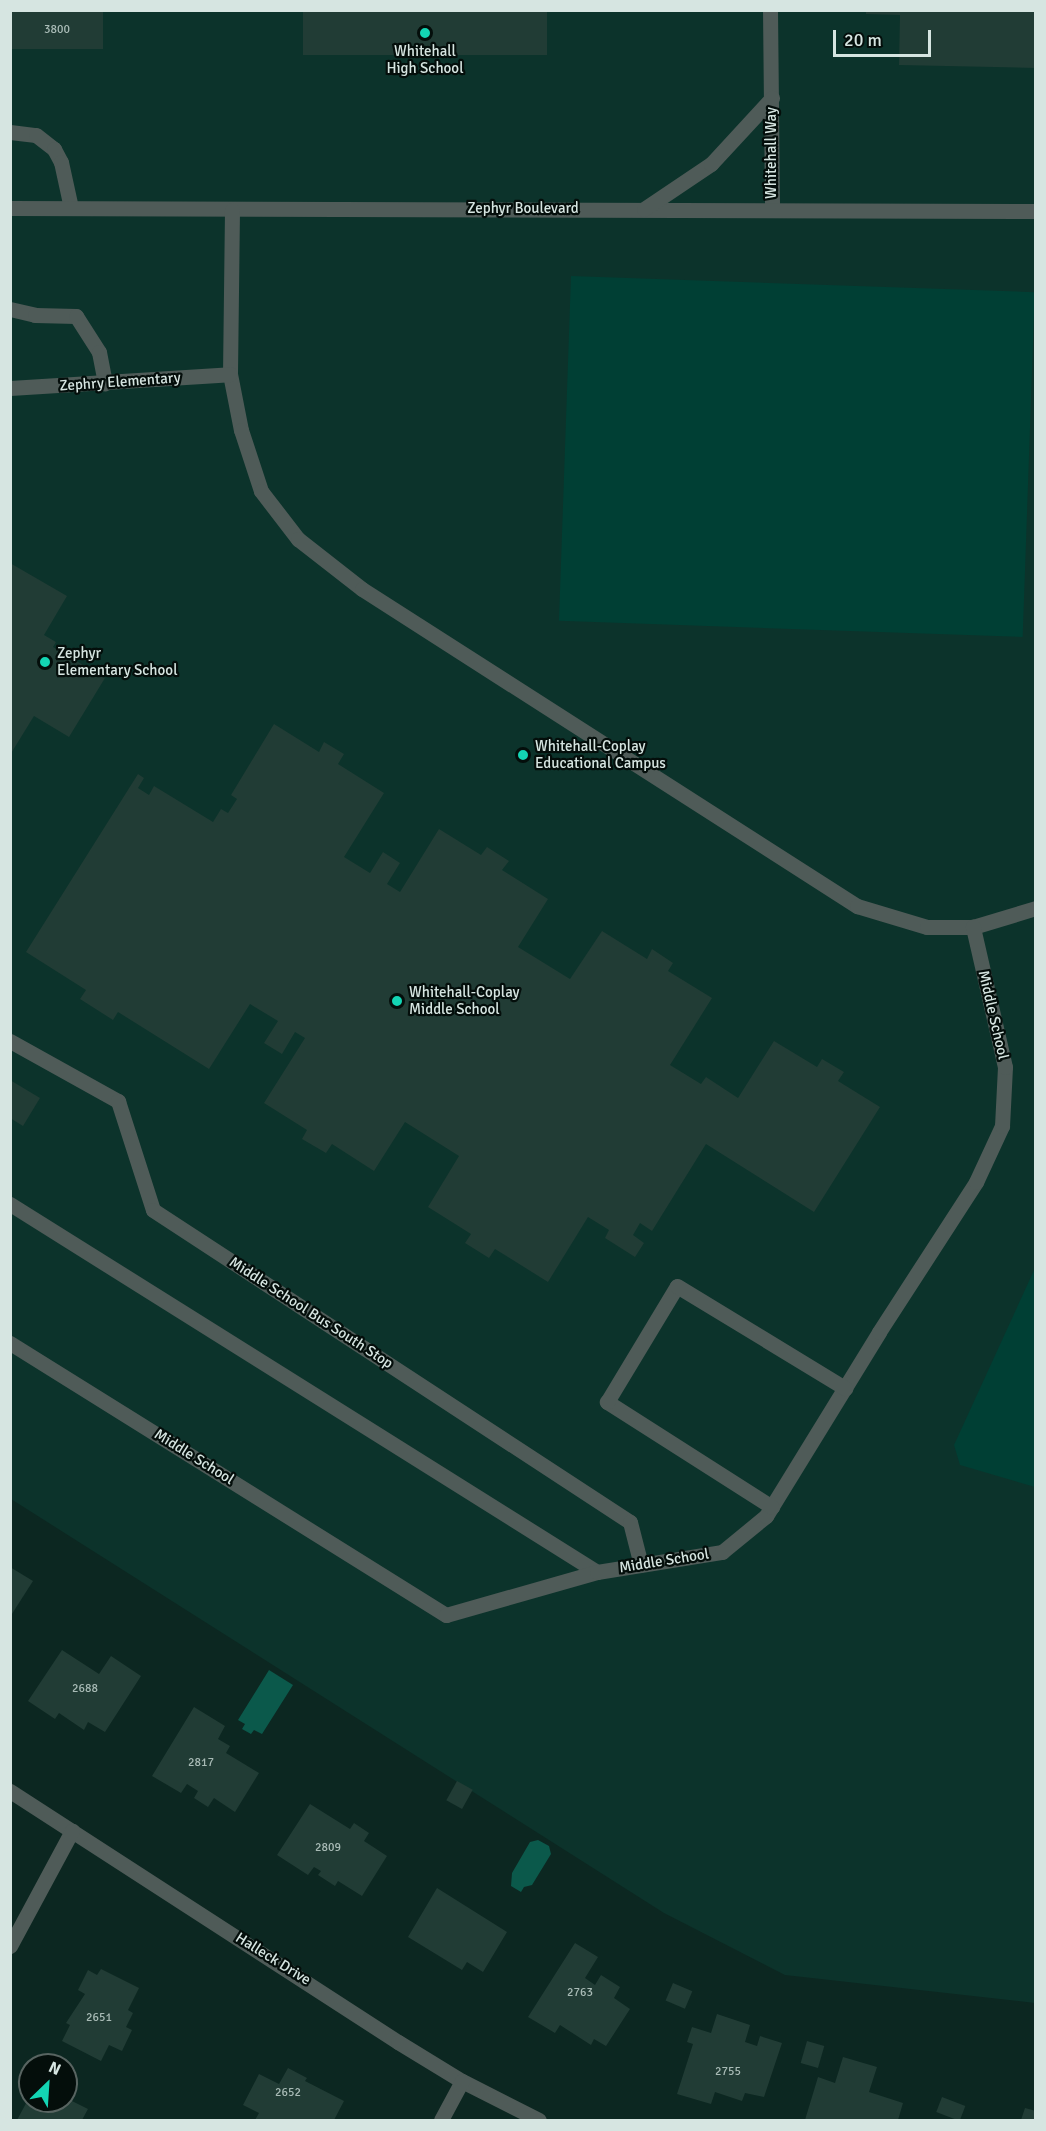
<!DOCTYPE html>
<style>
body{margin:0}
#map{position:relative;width:1046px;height:2131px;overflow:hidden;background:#0c2721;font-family:Signika,sans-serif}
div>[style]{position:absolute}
.built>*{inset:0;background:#0c332b}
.green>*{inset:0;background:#003f34;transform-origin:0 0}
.water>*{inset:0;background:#0b594b}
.building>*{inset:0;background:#213c35;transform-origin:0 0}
.minor>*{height:15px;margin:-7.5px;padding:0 7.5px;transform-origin:7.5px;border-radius:7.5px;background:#4f5b58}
.dots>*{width:16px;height:16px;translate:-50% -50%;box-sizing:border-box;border:3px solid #040e0b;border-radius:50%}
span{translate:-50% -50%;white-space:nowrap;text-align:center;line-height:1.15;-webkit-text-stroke:4.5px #040e0b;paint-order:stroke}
.number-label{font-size:12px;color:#a9bbb6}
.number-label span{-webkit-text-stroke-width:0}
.poi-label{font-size:15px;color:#d6e5e1}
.left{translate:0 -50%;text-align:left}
.street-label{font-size:15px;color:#d6e5e1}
.frame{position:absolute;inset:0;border:12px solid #d6e5e1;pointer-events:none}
.north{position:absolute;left:18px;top:2053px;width:60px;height:60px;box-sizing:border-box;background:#040e0b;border:2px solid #586461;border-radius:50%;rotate:25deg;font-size:16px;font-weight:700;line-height:24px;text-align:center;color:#d6e5e1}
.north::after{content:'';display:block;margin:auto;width:21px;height:27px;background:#13d5b4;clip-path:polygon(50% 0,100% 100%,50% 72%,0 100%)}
.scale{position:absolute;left:833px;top:30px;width:98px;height:27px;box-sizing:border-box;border:3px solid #d6e5e1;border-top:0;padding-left:8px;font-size:18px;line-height:21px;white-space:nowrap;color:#d6e5e1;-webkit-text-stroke:4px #040e0b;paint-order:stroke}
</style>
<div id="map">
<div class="built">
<i style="clip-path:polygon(10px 11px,1035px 11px,1035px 2003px,785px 1975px,664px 1913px,11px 1499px)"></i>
</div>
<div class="green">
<i style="left:571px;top:276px;width:464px;height:345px;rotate:2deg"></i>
<i style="clip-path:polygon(1035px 1268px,1035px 1487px,960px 1465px,954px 1445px)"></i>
</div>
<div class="water">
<i style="clip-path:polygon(269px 1670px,293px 1685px,262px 1734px,254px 1730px,251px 1734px,242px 1729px,245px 1724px,238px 1720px)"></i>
<i style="clip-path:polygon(538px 1840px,549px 1846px,551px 1854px,532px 1885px,524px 1887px,521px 1892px,511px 1886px,512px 1873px,530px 1842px)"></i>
</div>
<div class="building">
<i style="left:10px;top:10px;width:93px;height:39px"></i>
<i style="left:303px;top:10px;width:244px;height:45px"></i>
<i style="clip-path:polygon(866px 10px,1036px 10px,1036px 68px,899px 65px,900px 15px,866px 14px)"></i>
<i style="clip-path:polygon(10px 563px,67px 596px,44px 635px,56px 642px,53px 647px,105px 678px,69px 737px,34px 716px,10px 755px)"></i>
<i style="clip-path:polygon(274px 724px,319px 752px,324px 742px,344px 754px,338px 764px,384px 793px,344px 857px,370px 873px,383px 852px,400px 863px,387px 884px,400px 892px,439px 829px,481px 855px,487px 847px,509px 861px,502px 870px,548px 899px,518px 947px,570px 979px,602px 931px,647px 959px,652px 949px,673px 963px,668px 971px,712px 998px,670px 1065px,701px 1084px,706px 1077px,738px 1098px,774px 1041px,817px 1067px,822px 1059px,844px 1072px,838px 1081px,880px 1107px,814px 1212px,706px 1144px,652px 1231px,640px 1223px,633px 1235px,644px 1243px,635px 1257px,605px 1238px,609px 1230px,588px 1217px,548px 1282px,495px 1249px,489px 1258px,465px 1243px,471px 1234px,428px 1207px,459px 1156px,405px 1122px,374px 1171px,332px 1144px,326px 1153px,302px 1139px,307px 1130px,264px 1103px,305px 1038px,295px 1032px,282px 1054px,264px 1043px,278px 1021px,250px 1004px,209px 1069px,118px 1012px,113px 1020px,80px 999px,86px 990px,26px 952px,138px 774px,144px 778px,138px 788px,149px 795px,154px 786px,213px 822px,221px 809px,228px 813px,237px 799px,231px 795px)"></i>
<i style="clip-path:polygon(10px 1080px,40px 1098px,23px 1126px,10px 1118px)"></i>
<i style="clip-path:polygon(10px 1567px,33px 1581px,10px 1617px)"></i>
<i style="clip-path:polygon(62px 1650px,99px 1674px,111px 1656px,141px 1676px,105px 1732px,88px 1722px,84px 1730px,59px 1713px,55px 1719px,28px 1701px)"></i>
<i style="clip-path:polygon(194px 1707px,225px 1726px,218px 1739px,230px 1746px,226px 1753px,259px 1773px,235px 1812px,214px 1798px,208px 1807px,194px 1798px,198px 1791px,187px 1784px,181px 1793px,152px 1776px)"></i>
<i style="left:457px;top:1781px;width:18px;height:22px;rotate:29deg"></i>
<i style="clip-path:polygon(310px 1804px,350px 1829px,354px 1823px,369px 1833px,364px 1841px,387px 1856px,362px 1896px,338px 1881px,335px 1886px,318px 1875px,321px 1871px,314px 1867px,308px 1875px,277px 1855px)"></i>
<i style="clip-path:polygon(437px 1888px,507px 1932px,483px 1972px,467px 1962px,462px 1970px,408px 1937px)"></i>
<i style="clip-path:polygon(575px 1943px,598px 1957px,585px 1978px,595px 1985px,601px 1975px,620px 1987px,614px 1998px,630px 2009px,606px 2046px,594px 2039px,591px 2045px,560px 2025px,555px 2033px,528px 2017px)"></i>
<i style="clip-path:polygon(101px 1969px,139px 1988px,128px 2010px,133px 2013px,126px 2027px,132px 2030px,122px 2051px,109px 2045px,101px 2061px,62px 2041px,70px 2025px,66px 2023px,85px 1994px,78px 1990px,88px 1970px,97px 1975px)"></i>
<i style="left:673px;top:1983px;width:21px;height:19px;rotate:23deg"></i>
<i style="clip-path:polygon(717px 2014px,750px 2025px,745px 2042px,757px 2046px,760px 2036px,782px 2043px,764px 2097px,745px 2093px,742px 2101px,715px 2092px,711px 2104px,677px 2094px,693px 2044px,687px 2042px,692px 2027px,711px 2033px)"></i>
<i style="left:807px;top:2041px;width:18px;height:23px;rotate:16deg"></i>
<i style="clip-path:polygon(843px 2057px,877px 2067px,869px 2092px,903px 2103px,898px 2120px,805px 2120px,818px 2077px,835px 2083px)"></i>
<i style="clip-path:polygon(288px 2068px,307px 2078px,305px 2081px,344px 2101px,334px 2120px,255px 2120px,259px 2113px,243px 2105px,259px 2074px,279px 2084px)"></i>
<i style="clip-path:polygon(30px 2096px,30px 2101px,66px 2101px,66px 2098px,88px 2109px,82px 2120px,17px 2120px)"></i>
<i style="left:942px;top:2097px;width:25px;height:16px;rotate:21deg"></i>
<i style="clip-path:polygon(1025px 2108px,1036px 2111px,1036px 2120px,1021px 2120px)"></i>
</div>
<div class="minor">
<i style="left:770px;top:10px;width:198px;rotate:89.4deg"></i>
<i style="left:10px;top:132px;width:26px;rotate:7deg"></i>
<i style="left:36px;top:135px;width:23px;rotate:38deg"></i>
<i style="left:54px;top:149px;width:15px;rotate:62deg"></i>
<i style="left:61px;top:162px;width:47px;rotate:77.7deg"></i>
<i style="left:10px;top:208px;width:1026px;rotate:0.17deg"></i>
<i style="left:644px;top:209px;width:81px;rotate:-33.9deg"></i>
<i style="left:711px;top:164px;width:90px;rotate:-47.3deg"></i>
<i style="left:232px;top:210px;width:164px;rotate:90.7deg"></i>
<i style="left:230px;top:374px;width:57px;rotate:78.9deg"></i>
<i style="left:241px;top:430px;width:64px;rotate:71.8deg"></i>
<i style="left:261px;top:491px;width:61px;rotate:52.4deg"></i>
<i style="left:298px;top:539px;width:81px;rotate:38deg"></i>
<i style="left:362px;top:589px;width:588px;rotate:32.64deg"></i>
<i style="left:857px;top:906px;width:73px;rotate:16.7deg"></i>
<i style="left:927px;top:927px;width:46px"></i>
<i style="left:973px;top:927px;width:66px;rotate:-16.8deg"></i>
<i style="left:10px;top:309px;width:26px;rotate:13deg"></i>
<i style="left:35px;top:315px;width:41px;rotate:1.4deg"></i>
<i style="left:76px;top:316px;width:43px;rotate:57.4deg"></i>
<i style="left:99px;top:352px;width:32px;rotate:79deg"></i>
<i style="left:10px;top:388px;width:220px;rotate:-3.6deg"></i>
<i style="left:10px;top:1041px;width:124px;rotate:29.1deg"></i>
<i style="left:118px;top:1101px;width:114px;rotate:72.2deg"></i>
<i style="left:153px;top:1210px;width:570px;rotate:33.19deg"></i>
<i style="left:630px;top:1522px;width:44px;rotate:75.7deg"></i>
<i style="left:10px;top:1204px;width:693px;rotate:32.08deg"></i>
<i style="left:10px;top:1343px;width:514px;rotate:31.96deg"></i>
<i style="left:446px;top:1615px;width:157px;rotate:-15.9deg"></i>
<i style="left:597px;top:1572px;width:127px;rotate:-9.1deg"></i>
<i style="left:722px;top:1552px;width:57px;rotate:-39.3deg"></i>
<i style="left:766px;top:1516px;width:216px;rotate:-58.4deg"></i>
<i style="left:879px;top:1332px;width:179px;rotate:-57.1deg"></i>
<i style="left:976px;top:1182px;width:62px;rotate:-65.1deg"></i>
<i style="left:1002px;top:1126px;width:59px;rotate:-87.1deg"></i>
<i style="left:1005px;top:1067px;width:144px;rotate:-102.9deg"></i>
<i style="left:772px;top:1507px;width:196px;rotate:-147.5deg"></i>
<i style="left:607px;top:1402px;width:135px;rotate:-58.9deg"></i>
<i style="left:677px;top:1286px;width:197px;rotate:31.3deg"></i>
<i style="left:10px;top:1791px;width:462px;rotate:32.9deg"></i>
<i style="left:398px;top:2042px;width:75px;rotate:31.4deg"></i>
<i style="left:462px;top:2081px;width:86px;rotate:26.9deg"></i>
<i style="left:10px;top:1946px;width:131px;rotate:-61.7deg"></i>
<i style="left:441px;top:2120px;width:44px;rotate:-61.7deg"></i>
</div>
<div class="dots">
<i style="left:425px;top:33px;background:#13d5b4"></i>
<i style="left:45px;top:662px;background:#13d5b4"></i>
<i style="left:523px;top:755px;background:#13d5b4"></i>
<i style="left:397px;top:1001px;background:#13d5b4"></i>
</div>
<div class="number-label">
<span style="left:57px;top:30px">3800</span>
<span style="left:85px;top:1689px">2688</span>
<span style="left:201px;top:1763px">2817</span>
<span style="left:328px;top:1848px">2809</span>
<span style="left:580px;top:1993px">2763</span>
<span style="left:99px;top:2018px">2651</span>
<span style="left:728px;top:2072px">2755</span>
<span style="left:288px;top:2093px">2652</span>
</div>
<div class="poi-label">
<span style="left:425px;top:60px">Whitehall<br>High School</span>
<span class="left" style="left:57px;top:662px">Zephyr<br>Elementary School</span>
<span class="left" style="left:535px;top:755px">Whitehall-Coplay<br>Educational Campus</span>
<span class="left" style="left:409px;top:1001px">Whitehall-Coplay<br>Middle School</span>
</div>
<div class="street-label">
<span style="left:772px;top:153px;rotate:-90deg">Whitehall Way</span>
<span style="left:523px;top:209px">Zephyr Boulevard</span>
<span style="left:120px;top:382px;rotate:-4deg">Zephry Elementary</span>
<span style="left:993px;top:1015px;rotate:77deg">Middle School</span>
<span style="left:311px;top:1313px;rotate:33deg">Middle School Bus South Stop</span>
<span style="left:194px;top:1457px;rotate:32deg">Middle School</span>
<span style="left:664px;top:1561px;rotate:-9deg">Middle School</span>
<span style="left:273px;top:1959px;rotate:32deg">Halleck Drive</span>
</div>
<div class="frame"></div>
<div class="north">N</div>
<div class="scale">20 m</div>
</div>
